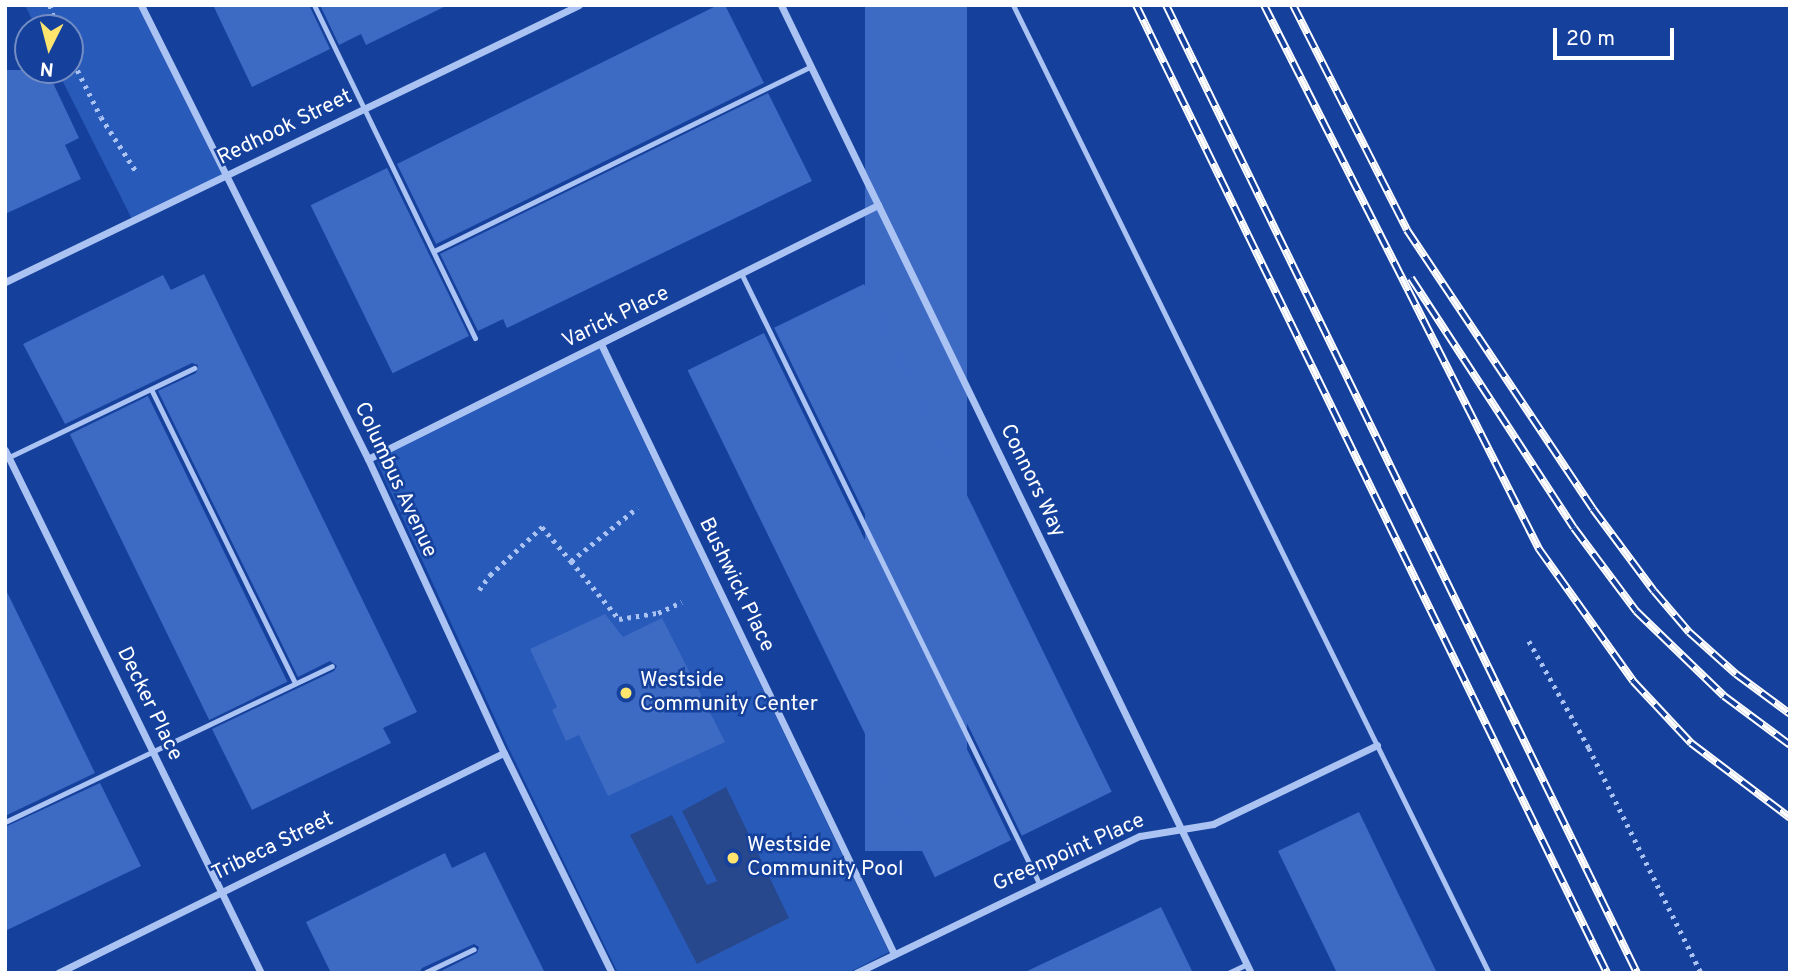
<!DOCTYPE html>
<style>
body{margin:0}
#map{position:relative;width:1795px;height:978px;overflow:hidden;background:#15419c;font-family:Overpass,sans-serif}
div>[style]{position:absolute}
.green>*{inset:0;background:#285aba}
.water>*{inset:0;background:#28488d}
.building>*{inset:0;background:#3d6ac3;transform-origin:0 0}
.path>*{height:4.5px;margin-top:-2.25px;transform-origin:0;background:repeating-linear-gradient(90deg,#abc3f3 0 3.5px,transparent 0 8.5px)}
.lane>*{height:5px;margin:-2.5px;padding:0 2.5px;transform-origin:2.5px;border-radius:2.5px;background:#abc3f3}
.street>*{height:7px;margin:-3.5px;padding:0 3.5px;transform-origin:3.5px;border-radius:3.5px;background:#abc3f3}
.rail>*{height:8px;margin-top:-4px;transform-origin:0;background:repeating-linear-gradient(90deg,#15419c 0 16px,#fff 0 32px);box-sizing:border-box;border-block:2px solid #fff}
.dots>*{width:19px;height:19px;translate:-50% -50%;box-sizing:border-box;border:4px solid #15419c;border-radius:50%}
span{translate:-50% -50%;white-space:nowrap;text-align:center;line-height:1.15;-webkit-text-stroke:5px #15419c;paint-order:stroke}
.street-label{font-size:21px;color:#fff}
.poi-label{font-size:21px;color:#fff}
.left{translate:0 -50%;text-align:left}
.frame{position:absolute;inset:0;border:7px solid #fff;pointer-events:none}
.north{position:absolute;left:14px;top:14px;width:70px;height:70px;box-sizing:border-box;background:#15419c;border:2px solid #738dc4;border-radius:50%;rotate:186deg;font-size:19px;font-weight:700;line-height:28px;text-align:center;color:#fff}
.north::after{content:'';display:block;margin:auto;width:24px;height:32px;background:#ffe56d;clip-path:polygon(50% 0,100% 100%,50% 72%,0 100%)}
.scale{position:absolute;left:1553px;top:28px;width:121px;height:32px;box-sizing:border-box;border:4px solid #fff;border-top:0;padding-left:9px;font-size:21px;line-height:24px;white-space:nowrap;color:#fff;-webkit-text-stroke:5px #15419c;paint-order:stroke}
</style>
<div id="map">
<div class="green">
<i style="clip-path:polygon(25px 5px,141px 5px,225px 176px,133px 221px,57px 70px,70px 70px,70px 28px,36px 28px)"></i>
<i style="clip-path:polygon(601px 344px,613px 377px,889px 952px,848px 973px,618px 973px,509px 749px,377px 462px,398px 443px)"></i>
</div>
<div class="water">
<i style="clip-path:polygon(726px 787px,789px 918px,697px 964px,630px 835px,672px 815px,707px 885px,717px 881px,682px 811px)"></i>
</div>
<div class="building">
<i style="clip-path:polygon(213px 5px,309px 5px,330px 49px,252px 87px)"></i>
<i style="clip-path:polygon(320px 5px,448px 5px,366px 45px,361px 34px,339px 45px)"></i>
<i style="clip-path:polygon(718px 5px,725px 5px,764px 83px,436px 244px,397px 164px)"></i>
<i style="left:865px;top:5px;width:102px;height:846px"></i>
<i style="clip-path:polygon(5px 70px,47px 70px,79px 138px,65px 145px,81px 179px,5px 214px)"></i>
<i style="clip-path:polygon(768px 93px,812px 181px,507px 328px,503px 319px,478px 331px,440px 254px)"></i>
<i style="left:387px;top:168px;width:187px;height:85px;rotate:64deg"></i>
<i style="clip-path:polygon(204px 274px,417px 712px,383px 728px,391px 743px,252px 810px,212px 729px,334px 671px,337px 666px,330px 661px,298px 677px,158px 391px,196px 373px,198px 365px,192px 363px,65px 424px,23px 344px,163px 275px,171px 290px)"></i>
<i style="left:864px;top:284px;width:565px;height:100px;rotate:64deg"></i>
<i style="left:764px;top:333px;width:564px;height:85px;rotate:64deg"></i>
<i style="left:148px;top:396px;width:318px;height:87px;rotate:64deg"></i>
<i style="clip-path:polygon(5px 588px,95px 773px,5px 816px)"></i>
<i style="clip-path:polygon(605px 614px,623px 637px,662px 618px,725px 742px,608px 796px,579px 735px,566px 741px,552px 710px,557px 707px,530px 649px)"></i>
<i style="clip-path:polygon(100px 783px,141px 866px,5px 931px,5px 827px)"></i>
<i style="clip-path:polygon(1359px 812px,1397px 891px,1437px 973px,1337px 973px,1278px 851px)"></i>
<i style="clip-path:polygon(485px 852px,545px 973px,437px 973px,477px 953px,479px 947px,474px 944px,422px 968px,419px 973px,331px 973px,306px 922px,445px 853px,452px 868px)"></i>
<i style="clip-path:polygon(1161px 907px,1193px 973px,1023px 973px,1122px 926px)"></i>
</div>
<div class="path">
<i style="left:50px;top:5px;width:24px;rotate:73deg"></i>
<i style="left:70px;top:55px;width:69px;rotate:63.4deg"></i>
<i style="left:101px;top:117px;width:64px;rotate:57.1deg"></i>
<i style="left:571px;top:561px;width:75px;rotate:50.4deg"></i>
<i style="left:619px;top:619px;width:39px;rotate:-9deg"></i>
<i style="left:658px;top:613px;width:26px;rotate:-25deg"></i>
<i style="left:479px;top:590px;width:19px;rotate:-54deg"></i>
<i style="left:490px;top:575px;width:71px;rotate:-42.7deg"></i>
<i style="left:542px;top:527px;width:45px;rotate:49.5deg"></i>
<i style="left:571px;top:561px;width:85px;rotate:-38.8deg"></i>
<i style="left:1529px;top:641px;width:123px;rotate:60.7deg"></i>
<i style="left:1589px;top:748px;width:251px;rotate:63.5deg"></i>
</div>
<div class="lane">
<i style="left:314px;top:5px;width:370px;rotate:64.2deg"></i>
<i style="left:1013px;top:5px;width:1079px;rotate:63.82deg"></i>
<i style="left:434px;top:251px;width:420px;rotate:-26.1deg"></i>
<i style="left:742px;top:275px;width:677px;rotate:63.97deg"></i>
<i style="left:151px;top:389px;width:327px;rotate:63.9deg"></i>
<i style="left:5px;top:459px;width:210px;rotate:-25.7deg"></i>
<i style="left:5px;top:822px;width:362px;rotate:-25.5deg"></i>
<i style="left:424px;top:973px;width:55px;rotate:-25.6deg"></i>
<i style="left:1228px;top:973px;width:21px;rotate:-25deg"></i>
</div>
<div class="street">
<i style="left:141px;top:5px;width:508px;rotate:63.43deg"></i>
<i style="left:368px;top:459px;width:324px;rotate:65.2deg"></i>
<i style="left:504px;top:753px;width:245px;rotate:63.9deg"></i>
<i style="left:781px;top:5px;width:1076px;rotate:64.1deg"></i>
<i style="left:5px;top:282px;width:637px;rotate:-25.76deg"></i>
<i style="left:601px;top:344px;width:677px;rotate:64.34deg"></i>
<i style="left:5px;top:450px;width:582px;rotate:63.92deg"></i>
<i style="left:368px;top:459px;width:570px;rotate:-26.48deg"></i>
<i style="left:58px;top:973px;width:497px;rotate:-26.3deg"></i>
<i style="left:856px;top:973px;width:315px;rotate:-25.8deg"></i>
<i style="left:1140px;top:836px;width:74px;rotate:-9.3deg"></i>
<i style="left:1213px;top:824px;width:182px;rotate:-25.7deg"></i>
</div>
<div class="rail">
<i style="left:1136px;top:5px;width:1077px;rotate:64.05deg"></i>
<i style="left:1166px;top:5px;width:1077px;rotate:64.05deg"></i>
<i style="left:1264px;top:5px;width:610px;rotate:63.18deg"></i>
<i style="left:1539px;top:549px;width:162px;rotate:54.5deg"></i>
<i style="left:1633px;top:681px;width:85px;rotate:46.9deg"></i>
<i style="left:1691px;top:743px;width:124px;rotate:37.1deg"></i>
<i style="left:1293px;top:5px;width:252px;rotate:63.1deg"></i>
<i style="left:1407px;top:230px;width:335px;rotate:56.3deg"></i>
<i style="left:1593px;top:509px;width:102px;rotate:53.4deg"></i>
<i style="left:1654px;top:591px;width:54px;rotate:49.5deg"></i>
<i style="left:1689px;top:632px;width:63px;rotate:41.8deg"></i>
<i style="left:1736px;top:674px;width:67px;rotate:36.5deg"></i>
<i style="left:1411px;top:278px;width:298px;rotate:56.9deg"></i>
<i style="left:1574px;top:528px;width:104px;rotate:53.2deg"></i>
<i style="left:1636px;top:611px;width:122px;rotate:44deg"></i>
<i style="left:1724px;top:696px;width:82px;rotate:36.6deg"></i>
</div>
<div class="dots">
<i style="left:626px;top:693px;background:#ffe56d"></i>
<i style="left:733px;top:858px;background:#ffe56d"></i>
</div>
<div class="street-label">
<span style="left:285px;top:128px;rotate:-26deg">Redhook Street</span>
<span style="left:616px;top:318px;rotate:-26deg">Varick Place</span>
<span style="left:395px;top:480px;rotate:65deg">Columbus Avenue</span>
<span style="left:1032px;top:481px;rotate:64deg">Connors Way</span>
<span style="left:736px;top:585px;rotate:64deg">Bushwick Place</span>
<span style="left:149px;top:704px;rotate:64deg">Decker Place</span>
<span style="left:273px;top:847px;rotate:-26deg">Tribeca Street</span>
<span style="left:1069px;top:853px;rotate:-24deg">Greenpoint Place</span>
</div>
<div class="poi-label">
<span class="left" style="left:640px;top:693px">Westside<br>Community Center</span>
<span class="left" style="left:747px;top:858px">Westside<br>Community Pool</span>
</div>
<div class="frame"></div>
<div class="north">N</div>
<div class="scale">20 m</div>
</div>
